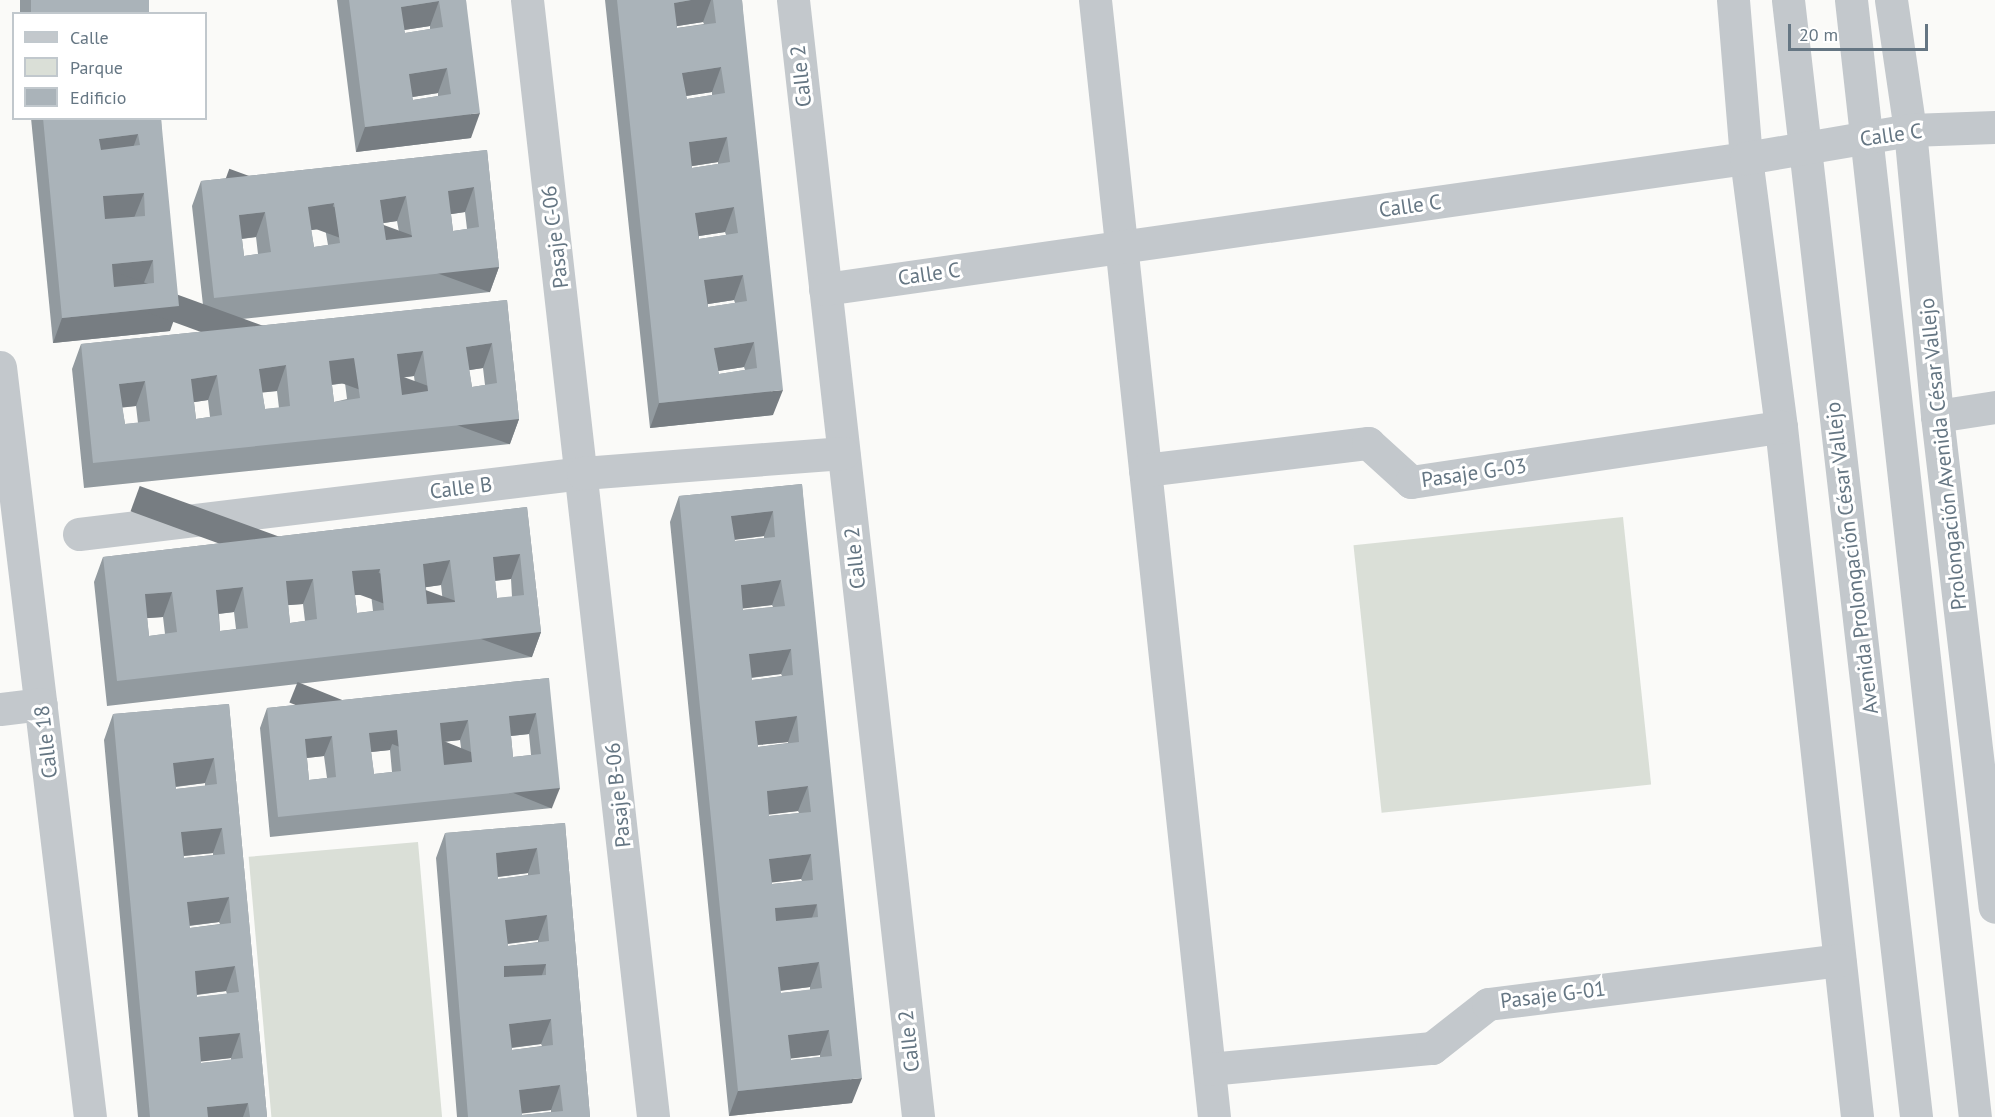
<!DOCTYPE html>
<meta charset="utf-8">
<style>
body{margin:0}
#map{position:relative;width:1995px;height:1117px;overflow:hidden;background:#fafaf8;font-family:"PT Sans",sans-serif}
div>[style]{position:absolute}
.green>*{inset:0;background:#dadfd7;transform-origin:0 0}
.minor>*{height:33px;margin:-16.5px;padding:0 16.5px;transform-origin:16.5px;border-radius:16.5px;background:#c3c8cc}
.wall>*{inset:0;background:#929a9f;transform-origin:0 0}
.shaded-wall>*{inset:0;background:#777d82;transform-origin:0 0}
.building>*{inset:0;background:#aab3b9;transform-origin:0 0}
span{translate:-50% -50%;white-space:nowrap;text-align:center;line-height:1.15;-webkit-text-stroke:6px #fff;paint-order:stroke}
.street-label{font-size:21px;color:#657683}
.legend{position:absolute;left:12px;top:12px;width:195px;height:108px;box-sizing:border-box;background:#fff;border:2px solid #c1c8cd;margin:0;padding:8px 10px;list-style:none;font-size:18px;color:#657683}
.legend li{display:flex;align-items:center;gap:12px;height:30px}
.legend b{width:30px;border:2px solid #c1c8cd}
.scale{position:absolute;left:1788px;top:24px;width:140px;height:27px;box-sizing:border-box;border:3px solid #657683;border-top:0;padding-left:8px;font-size:18px;line-height:21px;white-space:nowrap;color:#657683;-webkit-text-stroke:4px #fff;paint-order:stroke}
</style>
<div id="map">
<div class="green">
<i style="left:1623px;top:517px;width:269px;height:271px;rotate:84deg"></i>
<i style="left:418px;top:842px;width:276px;height:170px;rotate:85deg"></i>
</div>
<div class="minor">
<i style="left:527px;top:0;width:1124px;rotate:83.56deg"></i>
<i style="left:793px;top:0;width:1124px;rotate:83.61deg"></i>
<i style="left:1095px;top:0;width:1123px;rotate:83.92deg"></i>
<i style="left:1733px;top:0;width:159px;rotate:85.3deg"></i>
<i style="left:1746px;top:158px;width:271px;rotate:82.6deg"></i>
<i style="left:1781px;top:427px;width:694px;rotate:83.71deg"></i>
<i style="left:1788px;top:0;width:1124px;rotate:83.46deg"></i>
<i style="left:1851px;top:0;width:1124px;rotate:83.67deg"></i>
<i style="left:1891px;top:0;width:131px;rotate:81.7deg"></i>
<i style="left:1910px;top:130px;width:287px;rotate:84.6deg"></i>
<i style="left:1937px;top:416px;width:494px;rotate:83.3deg"></i>
<i style="left:825px;top:289px;width:930px;rotate:-8.1deg"></i>
<i style="left:1746px;top:158px;width:166px;rotate:-9.7deg"></i>
<i style="left:1910px;top:130px;width:85px;rotate:-2deg"></i>
<i style="left:0;top:367px;width:755px;rotate:83.16deg"></i>
<i style="left:1937px;top:416px;width:59px;rotate:-8.8deg"></i>
<i style="left:1145px;top:470px;width:225px;rotate:-6.9deg"></i>
<i style="left:1368px;top:443px;width:58px;rotate:42.2deg"></i>
<i style="left:1411px;top:482px;width:374px;rotate:-8.5deg"></i>
<i style="left:79px;top:534px;width:508px;rotate:-6.9deg"></i>
<i style="left:583px;top:473px;width:261px;rotate:-4.4deg"></i>
<i style="left:0;top:709px;width:41px;rotate:-7deg"></i>
<i style="left:1209px;top:1069px;width:224px;rotate:-5.4deg"></i>
<i style="left:1432px;top:1048px;width:71px;rotate:-38.2deg"></i>
<i style="left:1488px;top:1004px;width:354px;rotate:-7.1deg"></i>
</div>
<div class="wall">
<i style="left:20px;top:0;width:129px;height:14px"></i>
<i style="clip-path:polygon(evenodd,337px 0,466px 0,471px 138px,356px 152px,337px 0,430px 26px,430px 29px,405px 33px,404px 30px,430px 26px,337px 0,438px 93px,438px 96px,413px 100px,412px 97px,438px 93px)"></i>
<i style="clip-path:polygon(evenodd,605px 0,742px 0,773px 415px,650px 428px,605px 0,703px 22px,704px 24px,677px 28px,677px 26px,703px 22px,605px 0,712px 92px,712px 95px,687px 99px,686px 96px,712px 92px,605px 0,718px 162px,718px 164px,692px 168px,692px 166px,718px 162px,605px 0,725px 232px,726px 235px,699px 239px,699px 236px,725px 232px,605px 0,734px 300px,735px 303px,708px 307px,708px 304px,734px 300px,605px 0,744px 367px,745px 370px,719px 374px,718px 371px,744px 367px)"></i>
<i style="clip-path:polygon(31px 118px,161px 118px,170px 331px,53px 343px)"></i>
<i style="clip-path:polygon(evenodd,487px 150px,499px 267px,490px 292px,205px 323px,192px 206px,201px 181px,487px 150px,465px 212px,467px 229px,453px 231px,451px 214px,465px 212px,487px 150px,397px 221px,400px 238px,386px 240px,383px 223px,397px 221px,487px 150px,325px 228px,328px 245px,314px 247px,311px 230px,325px 228px,487px 150px,256px 237px,258px 254px,244px 256px,242px 239px,256px 237px)"></i>
<i style="clip-path:polygon(evenodd,507px 300px,519px 419px,510px 444px,84px 488px,72px 369px,81px 344px,507px 300px,483px 368px,485px 385px,472px 387px,469px 370px,483px 368px,507px 300px,414px 376px,416px 393px,402px 395px,400px 378px,414px 376px,507px 300px,345px 383px,347px 399px,334px 402px,332px 385px,345px 383px,507px 300px,277px 391px,279px 408px,265px 409px,262px 392px,277px 391px,507px 300px,208px 400px,210px 417px,196px 419px,194px 402px,208px 400px,507px 300px,136px 406px,138px 423px,125px 424px,122px 407px,136px 406px)"></i>
<i style="clip-path:polygon(evenodd,802px 484px,852px 1103px,729px 1116px,670px 522px,679px 496px,802px 484px,764px 536px,764px 538px,735px 541px,734px 540px,764px 536px,802px 484px,772px 605px,773px 607px,743px 610px,743px 608px,772px 605px,802px 484px,781px 674px,782px 676px,752px 680px,751px 678px,781px 674px,802px 484px,788px 742px,788px 743px,758px 747px,758px 745px,788px 742px,802px 484px,798px 811px,799px 813px,769px 816px,769px 814px,798px 811px,802px 484px,801px 879px,802px 881px,772px 884px,772px 882px,801px 879px,802px 484px,810px 987px,810px 990px,781px 993px,780px 991px,810px 987px,802px 484px,820px 1055px,820px 1057px,791px 1060px,791px 1058px,820px 1055px)"></i>
<i style="clip-path:polygon(evenodd,527px 507px,541px 632px,532px 657px,107px 706px,94px 582px,103px 557px,527px 507px,511px 579px,512px 597px,497px 598px,495px 581px,511px 579px,527px 507px,441px 585px,443px 603px,427px 604px,426px 587px,441px 585px,527px 507px,371px 594px,373px 611px,357px 613px,355px 595px,371px 594px,527px 507px,303px 604px,305px 621px,290px 623px,288px 605px,303px 604px,527px 507px,234px 612px,236px 629px,220px 631px,219px 614px,234px 612px,527px 507px,163px 617px,165px 634px,149px 636px,147px 618px,163px 617px)"></i>
<i style="clip-path:polygon(evenodd,549px 678px,552px 808px,270px 837px,260px 728px,267px 708px,549px 678px,529px 734px,531px 755px,513px 757px,511px 736px,529px 734px,549px 678px,460px 740px,463px 763px,444px 765px,442px 742px,460px 740px,549px 678px,390px 750px,392px 772px,374px 774px,371px 752px,390px 750px,549px 678px,324px 756px,327px 778px,309px 780px,307px 758px,324px 756px)"></i>
<i style="clip-path:polygon(evenodd,229px 704px,267px 1117px,138px 1117px,104px 740px,113px 714px,229px 704px,205px 783px,205px 786px,176px 789px,176px 787px,205px 783px,229px 704px,213px 853px,213px 855px,184px 858px,184px 856px,213px 853px,229px 704px,219px 922px,220px 924px,190px 928px,189px 926px,219px 922px,229px 704px,226px 991px,227px 994px,197px 997px,197px 995px,226px 991px,229px 704px,231px 1058px,231px 1060px,201px 1063px,201px 1061px,231px 1058px)"></i>
<i style="clip-path:polygon(evenodd,565px 823px,590px 1117px,457px 1117px,436px 858px,445px 833px,565px 823px,528px 873px,528px 875px,498px 879px,498px 877px,528px 873px,565px 823px,538px 940px,538px 942px,508px 946px,508px 944px,538px 940px,565px 823px,541px 1044px,542px 1046px,512px 1050px,512px 1048px,541px 1044px,565px 823px,551px 1110px,551px 1112px,522px 1115px,522px 1113px,551px 1110px)"></i>
</div>
<div class="shaded-wall">
<i style="clip-path:polygon(691px 0,711px 0,703px 22px,665px 28px,674px 3px)"></i>
<i style="clip-path:polygon(439px 1px,430px 26px,391px 32px,401px 7px)"></i>
<i style="clip-path:polygon(721px 67px,712px 92px,673px 98px,682px 73px)"></i>
<i style="clip-path:polygon(447px 68px,438px 93px,400px 99px,409px 74px)"></i>
<i style="clip-path:polygon(480px 113px,471px 138px,356px 152px,365px 127px)"></i>
<i style="clip-path:polygon(138px 134px,129px 159px,90px 164px,99px 139px)"></i>
<i style="clip-path:polygon(727px 137px,718px 162px,680px 168px,689px 142px)"></i>
<i style="clip-path:polygon(474px 187px,465px 212px,439px 216px,448px 191px)"></i>
<i style="clip-path:polygon(144px 193px,134px 218px,94px 221px,103px 196px)"></i>
<i style="clip-path:polygon(406px 196px,397px 221px,371px 225px,380px 200px)"></i>
<i style="clip-path:polygon(334px 203px,325px 228px,299px 232px,308px 207px)"></i>
<i style="clip-path:polygon(734px 207px,725px 232px,686px 238px,695px 213px)"></i>
<i style="clip-path:polygon(265px 212px,256px 237px,230px 240px,239px 215px)"></i>
<i style="clip-path:polygon(153px 260px,143px 285px,103px 289px,112px 264px)"></i>
<i style="left:499px;top:267px;width:27px;height:287px;rotate:110deg"></i>
<i style="clip-path:polygon(743px 275px,734px 300px,695px 306px,704px 280px)"></i>
<i style="clip-path:polygon(179px 306px,170px 331px,53px 343px,62px 318px)"></i>
<i style="clip-path:polygon(754px 342px,744px 367px,705px 373px,714px 348px)"></i>
<i style="clip-path:polygon(492px 343px,483px 368px,457px 372px,466px 347px)"></i>
<i style="clip-path:polygon(423px 351px,414px 376px,388px 379px,397px 354px)"></i>
<i style="clip-path:polygon(354px 358px,345px 383px,320px 386px,329px 361px)"></i>
<i style="clip-path:polygon(286px 365px,277px 391px,250px 394px,259px 369px)"></i>
<i style="clip-path:polygon(217px 375px,208px 400px,182px 404px,191px 379px)"></i>
<i style="clip-path:polygon(145px 381px,136px 406px,110px 409px,119px 384px)"></i>
<i style="clip-path:polygon(783px 390px,773px 415px,650px 428px,659px 403px)"></i>
<i style="left:519px;top:419px;width:27px;height:428px;rotate:110deg"></i>
<i style="clip-path:polygon(773px 511px,764px 536px,722px 541px,731px 516px)"></i>
<i style="clip-path:polygon(520px 554px,511px 579px,483px 582px,493px 557px)"></i>
<i style="clip-path:polygon(450px 560px,441px 585px,414px 589px,423px 564px)"></i>
<i style="clip-path:polygon(380px 569px,371px 594px,343px 596px,352px 571px)"></i>
<i style="clip-path:polygon(313px 579px,303px 604px,277px 606px,286px 581px)"></i>
<i style="clip-path:polygon(781px 580px,772px 605px,731px 610px,741px 585px)"></i>
<i style="clip-path:polygon(243px 587px,234px 612px,207px 615px,216px 590px)"></i>
<i style="clip-path:polygon(172px 592px,163px 617px,135px 619px,145px 594px)"></i>
<i style="left:541px;top:632px;width:27px;height:427px;rotate:110deg"></i>
<i style="clip-path:polygon(791px 649px,781px 674px,740px 679px,749px 654px)"></i>
<i style="clip-path:polygon(536px 713px,529px 734px,502px 737px,509px 716px)"></i>
<i style="clip-path:polygon(797px 716px,788px 742px,746px 746px,755px 721px)"></i>
<i style="clip-path:polygon(468px 720px,460px 740px,433px 743px,440px 723px)"></i>
<i style="clip-path:polygon(397px 730px,390px 750px,362px 753px,369px 733px)"></i>
<i style="clip-path:polygon(332px 736px,324px 756px,297px 759px,305px 739px)"></i>
<i style="clip-path:polygon(214px 758px,205px 783px,164px 788px,173px 763px)"></i>
<i style="clip-path:polygon(808px 786px,798px 811px,758px 816px,767px 791px)"></i>
<i style="left:560px;top:788px;width:22px;height:283px;rotate:112deg"></i>
<i style="clip-path:polygon(222px 828px,213px 853px,172px 857px,181px 832px)"></i>
<i style="clip-path:polygon(537px 848px,528px 873px,487px 878px,496px 853px)"></i>
<i style="clip-path:polygon(811px 854px,801px 879px,760px 884px,769px 859px)"></i>
<i style="clip-path:polygon(229px 897px,219px 922px,178px 927px,187px 902px)"></i>
<i style="clip-path:polygon(817px 904px,808px 929px,766px 933px,775px 908px)"></i>
<i style="clip-path:polygon(547px 915px,538px 940px,496px 945px,505px 920px)"></i>
<i style="clip-path:polygon(819px 962px,810px 987px,769px 992px,778px 967px)"></i>
<i style="clip-path:polygon(546px 964px,537px 989px,495px 991px,504px 966px)"></i>
<i style="clip-path:polygon(235px 966px,226px 991px,185px 996px,195px 971px)"></i>
<i style="clip-path:polygon(551px 1019px,541px 1044px,500px 1049px,509px 1024px)"></i>
<i style="clip-path:polygon(829px 1030px,820px 1055px,779px 1060px,788px 1035px)"></i>
<i style="clip-path:polygon(240px 1033px,231px 1058px,189px 1063px,199px 1037px)"></i>
<i style="clip-path:polygon(862px 1078px,852px 1103px,729px 1116px,738px 1091px)"></i>
<i style="clip-path:polygon(560px 1085px,551px 1110px,510px 1115px,519px 1090px)"></i>
<i style="clip-path:polygon(248px 1103px,243px 1117px,203px 1117px,207px 1107px)"></i>
</div>
<div class="building">
<i style="left:31px;top:0;width:118px;height:14px"></i>
<i style="clip-path:polygon(evenodd,349px 0,466px 0,480px 113px,365px 127px,349px 0,439px 1px,443px 27px,405px 33px,401px 7px,439px 1px,349px 0,447px 68px,451px 94px,413px 100px,409px 74px,447px 68px)"></i>
<i style="clip-path:polygon(evenodd,617px 0,691px 0,674px 3px,677px 28px,716px 23px,713px 0,742px 0,783px 390px,659px 403px,617px 0,721px 67px,725px 93px,687px 99px,682px 73px,721px 67px,617px 0,727px 137px,730px 162px,692px 168px,689px 142px,727px 137px,617px 0,734px 207px,738px 233px,699px 239px,695px 213px,734px 207px,617px 0,743px 275px,747px 301px,708px 307px,704px 280px,743px 275px,617px 0,754px 342px,757px 368px,719px 374px,714px 348px,754px 342px)"></i>
<i style="clip-path:polygon(evenodd,43px 118px,161px 118px,179px 306px,62px 318px,43px 118px,138px 134px,140px 145px,101px 150px,99px 139px,138px 134px,43px 118px,144px 193px,145px 216px,105px 219px,103px 196px,144px 193px,43px 118px,153px 260px,154px 283px,114px 287px,112px 264px,153px 260px)"></i>
<i style="clip-path:polygon(evenodd,487px 150px,499px 267px,214px 298px,201px 181px,487px 150px,474px 187px,479px 227px,453px 231px,448px 191px,474px 187px,487px 150px,406px 196px,412px 237px,386px 240px,380px 200px,406px 196px,487px 150px,334px 203px,340px 243px,314px 247px,308px 207px,334px 203px,487px 150px,265px 212px,271px 252px,244px 256px,239px 215px,265px 212px)"></i>
<i style="clip-path:polygon(evenodd,507px 300px,519px 419px,93px 463px,81px 344px,507px 300px,492px 343px,497px 383px,472px 387px,466px 347px,492px 343px,507px 300px,423px 351px,428px 391px,402px 395px,397px 354px,423px 351px,507px 300px,354px 358px,360px 398px,334px 402px,329px 361px,354px 358px,507px 300px,286px 365px,290px 406px,265px 409px,259px 369px,286px 365px,507px 300px,217px 375px,222px 415px,196px 419px,191px 379px,217px 375px,507px 300px,145px 381px,150px 421px,125px 424px,119px 384px,145px 381px)"></i>
<i style="clip-path:polygon(evenodd,802px 484px,862px 1078px,738px 1091px,679px 496px,802px 484px,773px 511px,775px 537px,735px 541px,731px 516px,773px 511px,802px 484px,781px 580px,785px 606px,743px 610px,741px 585px,781px 580px,802px 484px,791px 649px,793px 675px,752px 680px,749px 654px,791px 649px,802px 484px,797px 716px,799px 742px,758px 747px,755px 721px,797px 716px,802px 484px,808px 786px,811px 812px,769px 816px,767px 791px,808px 786px,802px 484px,811px 854px,813px 880px,772px 884px,769px 859px,811px 854px,802px 484px,817px 904px,818px 917px,776px 921px,775px 908px,817px 904px,802px 484px,819px 962px,822px 988px,781px 993px,778px 967px,819px 962px,802px 484px,829px 1030px,832px 1056px,791px 1060px,788px 1035px,829px 1030px)"></i>
<i style="clip-path:polygon(evenodd,527px 507px,541px 632px,117px 681px,103px 557px,527px 507px,520px 554px,524px 595px,497px 598px,493px 557px,520px 554px,527px 507px,450px 560px,455px 602px,427px 604px,423px 564px,450px 560px,527px 507px,380px 569px,384px 610px,357px 613px,352px 571px,380px 569px,527px 507px,313px 579px,317px 619px,290px 623px,286px 581px,313px 579px,527px 507px,243px 587px,248px 628px,220px 631px,216px 590px,243px 587px,527px 507px,172px 592px,177px 632px,149px 636px,145px 594px,172px 592px)"></i>
<i style="clip-path:polygon(evenodd,549px 678px,560px 788px,278px 817px,267px 708px,549px 678px,536px 713px,541px 754px,513px 757px,509px 716px,536px 713px,549px 678px,468px 720px,472px 762px,444px 765px,440px 723px,468px 720px,549px 678px,397px 730px,401px 771px,374px 774px,369px 733px,397px 730px,549px 678px,332px 736px,336px 777px,309px 780px,305px 739px,332px 736px)"></i>
<i style="clip-path:polygon(evenodd,229px 704px,267px 1117px,250px 1117px,248px 1103px,207px 1107px,208px 1117px,150px 1117px,113px 714px,229px 704px,214px 758px,217px 784px,176px 789px,173px 763px,214px 758px,229px 704px,222px 828px,225px 854px,184px 858px,181px 832px,222px 828px,229px 704px,229px 897px,231px 923px,190px 928px,187px 902px,229px 897px,229px 704px,235px 966px,239px 992px,197px 997px,195px 971px,235px 966px,229px 704px,240px 1033px,243px 1058px,201px 1063px,199px 1037px,240px 1033px)"></i>
<i style="clip-path:polygon(evenodd,565px 823px,590px 1117px,468px 1117px,445px 833px,565px 823px,537px 848px,540px 874px,498px 879px,496px 853px,537px 848px,565px 823px,547px 915px,549px 941px,508px 946px,505px 920px,547px 915px,565px 823px,546px 964px,546px 975px,504px 977px,504px 966px,546px 964px,565px 823px,551px 1019px,553px 1045px,512px 1050px,509px 1024px,551px 1019px,565px 823px,560px 1085px,563px 1111px,522px 1115px,519px 1090px,560px 1085px)"></i>
</div>
<div class="street-label">
<span style="left:801px;top:76px;rotate:-96deg">Calle 2</span>
<span style="left:1891px;top:135px;rotate:-8deg">Calle C</span>
<span style="left:1410px;top:206px;rotate:-8deg">Calle C</span>
<span style="left:555px;top:237px;rotate:-97deg">Pasaje C-06</span>
<span style="left:929px;top:274px;rotate:-8deg">Calle C</span>
<span style="left:1943px;top:454px;rotate:-96deg">Prolongación Avenida César Vallejo</span>
<span style="left:1474px;top:473px;rotate:-8deg">Pasaje G-03</span>
<span style="left:461px;top:488px;rotate:-7deg">Calle B</span>
<span style="left:855px;top:558px;rotate:-96deg">Calle 2</span>
<span style="left:1852px;top:558px;rotate:-97deg">Avenida Prolongación César Vallejo</span>
<span style="left:46px;top:742px;rotate:-97deg">Calle 18</span>
<span style="left:618px;top:795px;rotate:-96deg">Pasaje B-06</span>
<span style="left:1553px;top:995px;rotate:-7deg">Pasaje G-01</span>
<span style="left:909px;top:1041px;rotate:-96deg">Calle 2</span>
</div>
<ul class="legend">
<li><b style="height:8px;background:#c3c8cc"></b>Calle</li>
<li><b style="height:16px;background:#dadfd7"></b>Parque</li>
<li><b style="height:16px;background:#aab3b9"></b>Edificio</li>
</ul>
<div class="scale">20 m</div>
</div>
